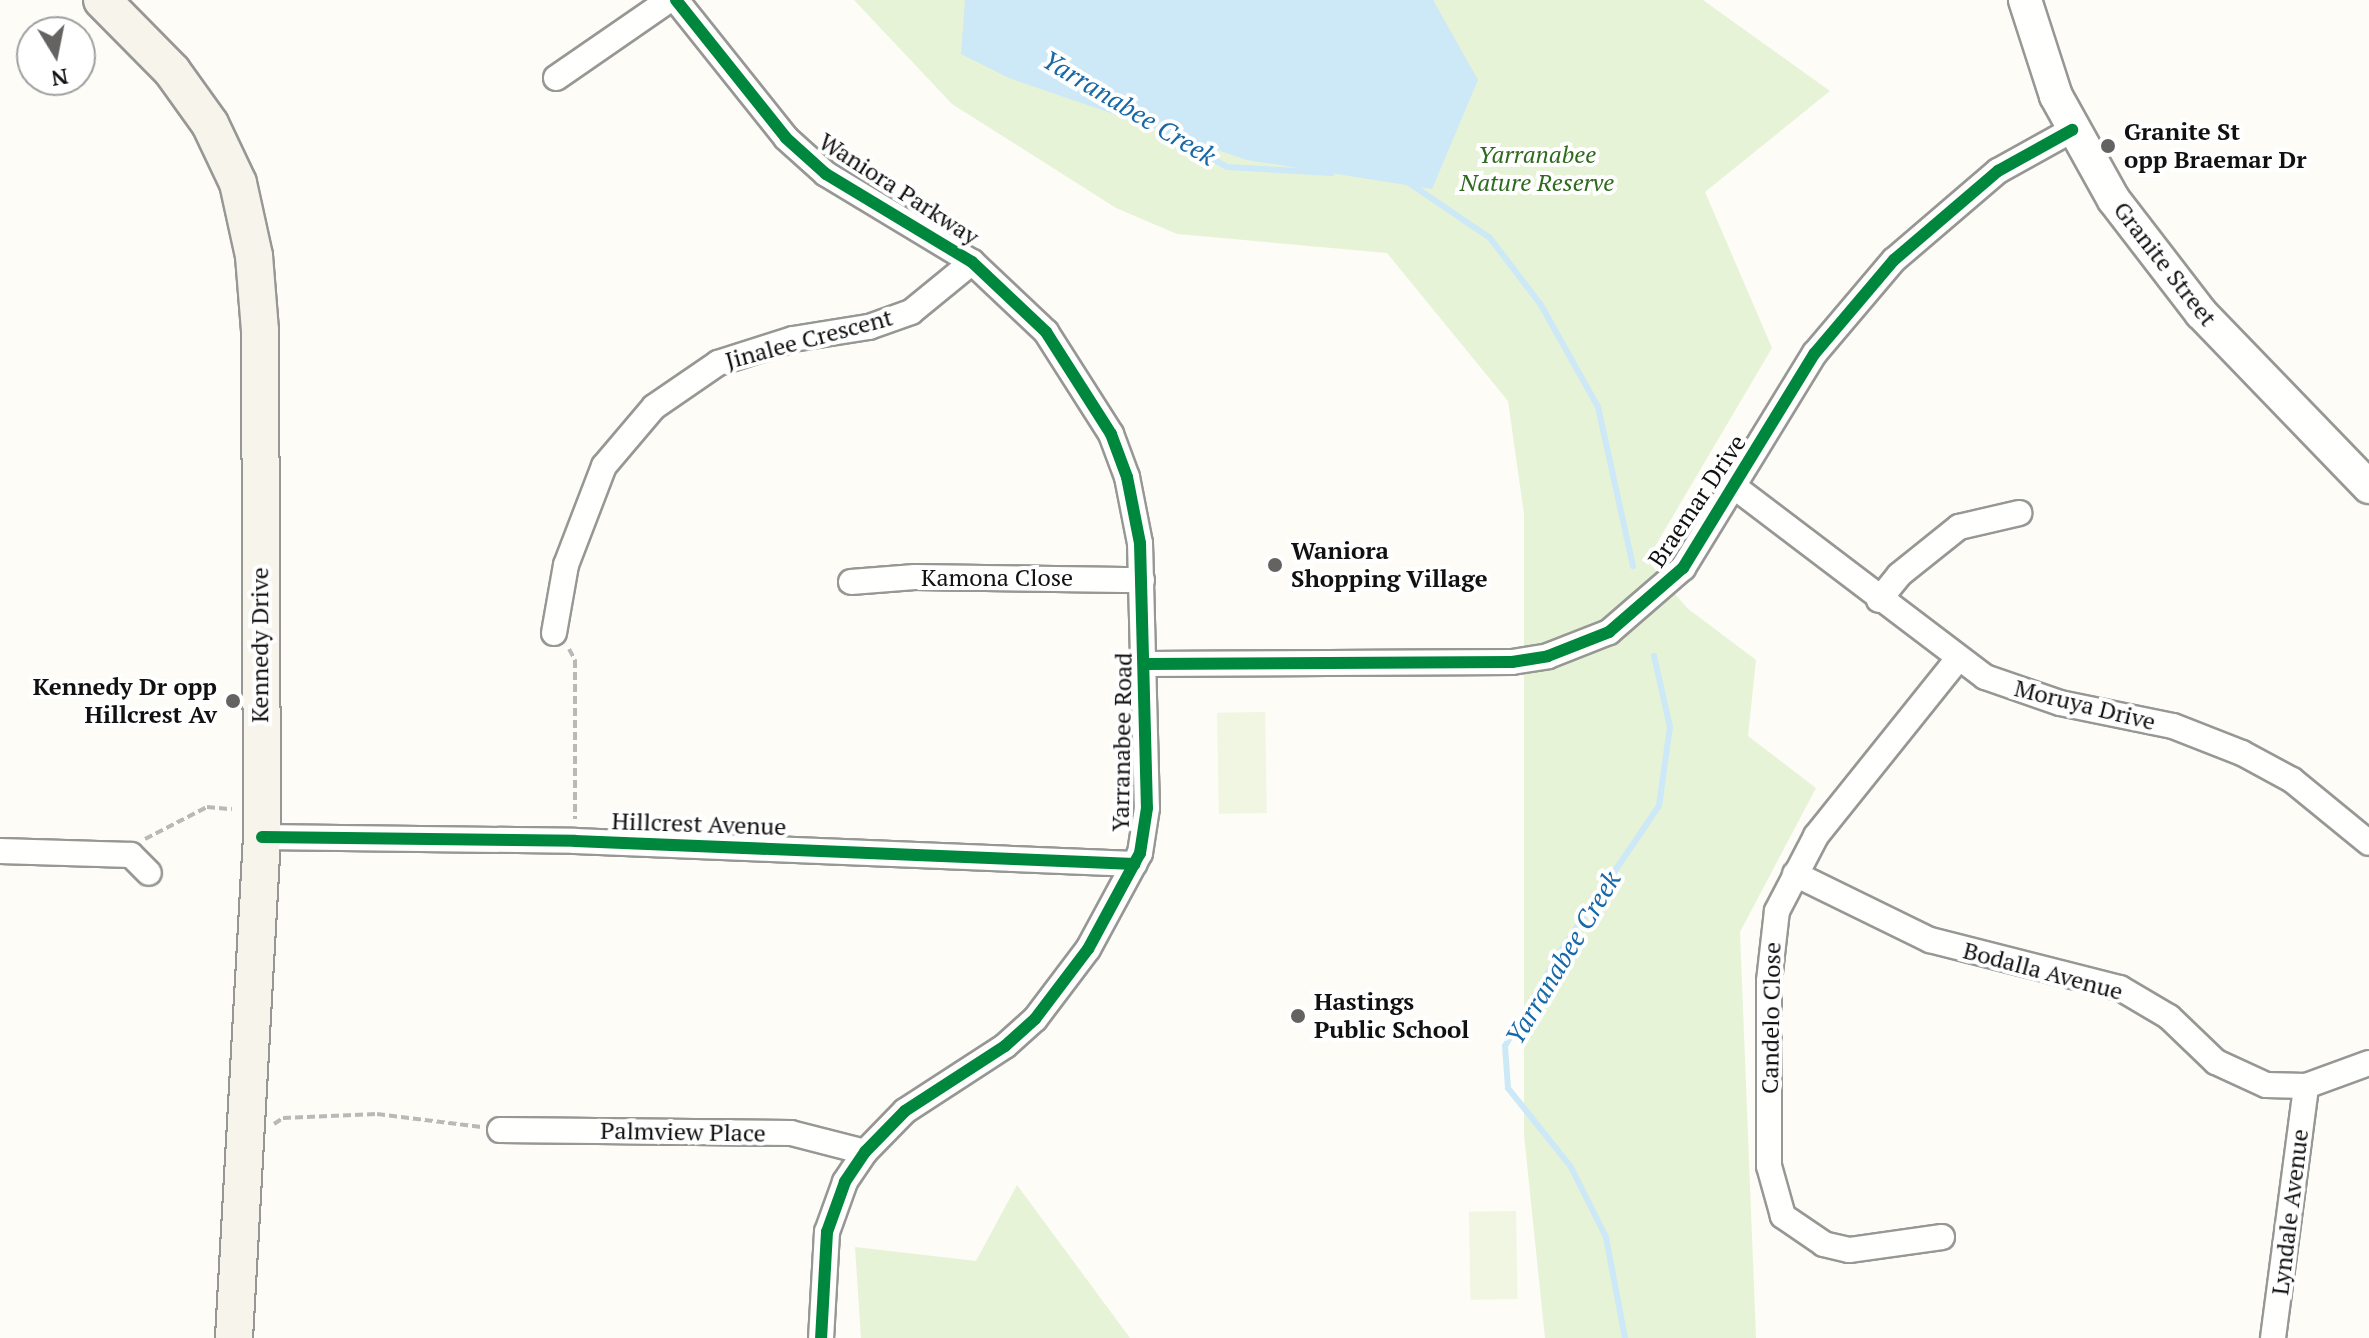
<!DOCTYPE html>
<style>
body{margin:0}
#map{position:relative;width:2369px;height:1338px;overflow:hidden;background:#fdfcf7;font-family:"PT Serif",serif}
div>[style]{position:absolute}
.green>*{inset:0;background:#e7f3d7}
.pitch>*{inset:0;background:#f0f6e1;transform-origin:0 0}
.water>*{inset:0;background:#cde8f7}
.stream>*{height:6px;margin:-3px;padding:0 3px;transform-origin:3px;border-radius:3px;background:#cde8f7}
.path>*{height:4px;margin-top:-2px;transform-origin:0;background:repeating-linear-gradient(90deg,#b9b9b8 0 8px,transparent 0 12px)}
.roads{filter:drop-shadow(2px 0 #979795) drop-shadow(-2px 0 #979795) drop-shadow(0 2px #979795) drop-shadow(0 -2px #979795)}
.minor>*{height:24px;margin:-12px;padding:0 12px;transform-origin:12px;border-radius:12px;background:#fffffe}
.tertiary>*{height:32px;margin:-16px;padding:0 16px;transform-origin:16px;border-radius:16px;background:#fffffe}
.secondary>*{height:36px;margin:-18px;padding:0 18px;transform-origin:18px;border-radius:18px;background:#f6f4eb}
.cycleway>*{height:12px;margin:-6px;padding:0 6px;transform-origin:6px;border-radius:6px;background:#00873e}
.dots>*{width:22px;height:22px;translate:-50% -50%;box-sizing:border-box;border:4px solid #fff;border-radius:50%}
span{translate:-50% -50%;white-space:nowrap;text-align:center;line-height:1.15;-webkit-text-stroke:8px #fff;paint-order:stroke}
.poi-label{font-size:24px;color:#111;font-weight:700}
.left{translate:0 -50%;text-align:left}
.right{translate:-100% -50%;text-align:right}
.park-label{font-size:24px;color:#2f6b1f;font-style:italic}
.street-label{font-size:24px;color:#111}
.water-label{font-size:26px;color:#1768a6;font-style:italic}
.north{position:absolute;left:16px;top:16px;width:80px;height:80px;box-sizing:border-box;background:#fff;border:2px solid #a0a0a0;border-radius:50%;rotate:170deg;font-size:22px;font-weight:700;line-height:32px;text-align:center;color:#111}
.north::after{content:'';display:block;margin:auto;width:28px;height:36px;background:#646362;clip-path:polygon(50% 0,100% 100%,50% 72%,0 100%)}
</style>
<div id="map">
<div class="green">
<i style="clip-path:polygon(854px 0,1703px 0,1830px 91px,1705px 192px,1772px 348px,1647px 560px,1687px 608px,1756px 660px,1748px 736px,1816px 788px,1740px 932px,1756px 1338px,1545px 1338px,1524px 1135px,1524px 514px,1508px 401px,1387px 253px,1177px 234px,1116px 208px,952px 104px)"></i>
<i style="clip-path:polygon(1017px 1185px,1130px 1338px,861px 1338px,855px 1247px,976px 1261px)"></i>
</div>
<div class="pitch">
<i style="left:1265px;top:712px;width:101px;height:48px;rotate:89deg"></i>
<i style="left:1516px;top:1211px;width:88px;height:47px;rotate:89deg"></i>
</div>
<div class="water">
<i style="clip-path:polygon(965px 0,1433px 0,1478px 80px,1432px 189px,1247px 160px,1009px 78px,961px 54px)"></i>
</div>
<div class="stream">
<i style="left:1162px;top:129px;width:75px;rotate:30.3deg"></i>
<i style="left:1227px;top:167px;width:105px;rotate:3.3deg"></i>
<i style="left:1409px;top:183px;width:98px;rotate:34.2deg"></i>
<i style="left:1490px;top:238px;width:84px;rotate:52.7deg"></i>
<i style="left:1541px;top:305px;width:117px;rotate:60.8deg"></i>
<i style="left:1598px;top:407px;width:163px;rotate:77.6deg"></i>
<i style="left:1625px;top:1338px;width:103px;rotate:-100.7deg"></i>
<i style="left:1606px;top:1237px;width:78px;rotate:-116.6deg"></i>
<i style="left:1571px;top:1167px;width:101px;rotate:-128.6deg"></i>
<i style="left:1508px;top:1088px;width:42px;rotate:-94.1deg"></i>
<i style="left:1505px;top:1046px;width:109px;rotate:-59.7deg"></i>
<i style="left:1560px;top:952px;width:176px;rotate:-55.9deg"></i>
<i style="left:1659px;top:806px;width:80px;rotate:-82.1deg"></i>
<i style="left:1670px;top:727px;width:73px;rotate:-102.7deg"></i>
</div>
<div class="path">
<i style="left:569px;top:649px;width:13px;rotate:61deg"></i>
<i style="left:575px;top:660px;width:159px;rotate:90deg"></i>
<i style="left:145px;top:839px;width:70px;rotate:-27.3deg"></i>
<i style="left:207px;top:807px;width:25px;rotate:5deg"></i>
<i style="left:274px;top:1124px;width:11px;rotate:-34deg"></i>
<i style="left:283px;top:1118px;width:94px;rotate:-2.4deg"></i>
<i style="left:377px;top:1114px;width:105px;rotate:7.1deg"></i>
</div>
<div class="roads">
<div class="minor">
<i style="left:676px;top:0;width:176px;rotate:51.4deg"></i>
<i style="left:786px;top:138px;width:54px;rotate:42deg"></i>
<i style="left:826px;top:174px;width:170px;rotate:31.1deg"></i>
<i style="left:972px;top:262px;width:102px;rotate:43.4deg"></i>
<i style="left:1046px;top:332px;width:121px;rotate:57.5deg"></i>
<i style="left:1111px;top:434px;width:46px;rotate:69.6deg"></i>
<i style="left:1127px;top:477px;width:67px;rotate:78.9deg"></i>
<i style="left:1140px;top:543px;width:265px;rotate:88.5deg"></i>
<i style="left:1147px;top:808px;width:46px;rotate:98.8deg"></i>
<i style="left:1140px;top:853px;width:109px;rotate:118.4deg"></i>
<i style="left:1088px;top:949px;width:88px;rotate:127.1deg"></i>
<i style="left:1035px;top:1019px;width:40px;rotate:138deg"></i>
<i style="left:1005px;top:1046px;width:119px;rotate:147deg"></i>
<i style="left:905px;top:1111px;width:57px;rotate:134.3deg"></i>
<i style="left:865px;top:1152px;width:36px;rotate:124deg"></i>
<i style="left:845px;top:1182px;width:53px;rotate:109.8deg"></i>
<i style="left:827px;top:1232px;width:106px;rotate:93.2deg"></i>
<i style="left:556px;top:78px;width:137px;rotate:-34.6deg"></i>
<i style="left:1736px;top:488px;width:313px;rotate:37.2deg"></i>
<i style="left:1985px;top:677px;width:79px;rotate:19.1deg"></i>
<i style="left:2060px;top:703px;width:115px;rotate:11.5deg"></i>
<i style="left:2173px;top:726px;width:74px;rotate:21.4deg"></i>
<i style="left:2242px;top:753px;width:57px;rotate:28.4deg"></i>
<i style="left:2292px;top:780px;width:99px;rotate:39.3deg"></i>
<i style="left:851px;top:582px;width:64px;rotate:-4.5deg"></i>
<i style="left:915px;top:577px;width:227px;rotate:0.8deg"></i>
<i style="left:1879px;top:600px;width:32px;rotate:-51deg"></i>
<i style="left:1899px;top:575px;width:77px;rotate:-38.7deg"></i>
<i style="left:1959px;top:527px;width:62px;rotate:-13.1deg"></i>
<i style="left:554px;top:633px;width:69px;rotate:-80deg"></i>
<i style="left:566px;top:565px;width:106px;rotate:-69deg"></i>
<i style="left:604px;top:466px;width:77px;rotate:-49.7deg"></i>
<i style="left:654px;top:407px;width:78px;rotate:-34.5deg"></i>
<i style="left:718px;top:363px;width:79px;rotate:-17.7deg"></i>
<i style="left:793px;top:339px;width:77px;rotate:-9deg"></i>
<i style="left:869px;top:327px;width:45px;rotate:-19.7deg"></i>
<i style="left:911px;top:312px;width:79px;rotate:-39.3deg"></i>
<i style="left:1145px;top:664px;width:367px;rotate:-0.3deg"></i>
<i style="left:1512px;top:662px;width:36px;rotate:-9deg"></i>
<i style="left:1548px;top:656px;width:66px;rotate:-21.5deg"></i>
<i style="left:1609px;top:632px;width:98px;rotate:-40.9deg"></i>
<i style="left:1683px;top:568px;width:252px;rotate:-58.5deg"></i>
<i style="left:1815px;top:353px;width:122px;rotate:-49.7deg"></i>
<i style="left:1894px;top:260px;width:137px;rotate:-40.6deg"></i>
<i style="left:1998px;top:171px;width:85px;rotate:-29deg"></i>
<i style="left:262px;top:837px;width:313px;rotate:0.7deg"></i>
<i style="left:575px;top:841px;width:560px;rotate:2.35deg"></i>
<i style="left:0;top:851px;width:131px;rotate:1.7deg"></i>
<i style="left:131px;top:855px;width:25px;rotate:45deg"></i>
<i style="left:1795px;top:874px;width:150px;rotate:26.1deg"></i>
<i style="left:1930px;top:940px;width:196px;rotate:14.2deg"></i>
<i style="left:2120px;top:988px;width:57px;rotate:30.6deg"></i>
<i style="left:2169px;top:1017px;width:65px;rotate:43.8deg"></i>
<i style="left:2216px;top:1062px;width:55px;rotate:24.7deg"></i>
<i style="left:2266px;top:1085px;width:40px;rotate:1.4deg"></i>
<i style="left:2306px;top:1086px;width:67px;rotate:-20.1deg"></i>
<i style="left:500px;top:1130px;width:291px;rotate:0.6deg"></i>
<i style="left:791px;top:1133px;width:76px;rotate:14.4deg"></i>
<i style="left:1942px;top:1237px;width:94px;rotate:172deg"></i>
<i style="left:1849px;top:1250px;width:26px;rotate:-167deg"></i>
<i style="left:1824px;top:1244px;width:50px;rotate:-145.7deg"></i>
<i style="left:1783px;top:1216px;width:52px;rotate:-105.6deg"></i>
<i style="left:1769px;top:1166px;width:185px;rotate:-90deg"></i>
<i style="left:1769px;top:981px;width:70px;rotate:-83.5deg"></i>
<i style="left:1777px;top:911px;width:85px;rotate:-62.5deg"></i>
<i style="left:1816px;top:836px;width:226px;rotate:-51.3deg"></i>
<i style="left:2273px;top:1338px;width:254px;rotate:-82.5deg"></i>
</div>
<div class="tertiary">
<i style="left:2025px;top:0;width:101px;rotate:72.1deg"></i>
<i style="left:2056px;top:96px;width:119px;rotate:60.9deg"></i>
<i style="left:2114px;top:200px;width:143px;rotate:52.4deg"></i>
<i style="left:2201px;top:313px;width:242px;rotate:46deg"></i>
</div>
<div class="secondary">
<i style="left:102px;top:0;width:100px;rotate:45.4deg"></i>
<i style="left:172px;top:71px;width:65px;rotate:54.4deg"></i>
<i style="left:210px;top:124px;width:65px;rotate:64.6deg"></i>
<i style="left:238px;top:183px;width:75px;rotate:77.6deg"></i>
<i style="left:254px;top:256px;width:75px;rotate:85.4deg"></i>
<i style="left:260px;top:331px;width:506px;rotate:89.77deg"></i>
<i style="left:262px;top:837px;width:502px;rotate:93.2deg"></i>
</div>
</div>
<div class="cycleway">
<i style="left:676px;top:0;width:176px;rotate:51.4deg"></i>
<i style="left:786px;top:138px;width:54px;rotate:42deg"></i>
<i style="left:826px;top:174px;width:170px;rotate:31.1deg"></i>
<i style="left:972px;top:262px;width:102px;rotate:43.4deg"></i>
<i style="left:1046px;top:332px;width:121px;rotate:57.5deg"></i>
<i style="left:1111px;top:434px;width:46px;rotate:69.6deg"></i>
<i style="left:1127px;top:477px;width:67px;rotate:78.9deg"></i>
<i style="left:1140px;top:543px;width:265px;rotate:88.5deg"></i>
<i style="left:1147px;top:808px;width:46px;rotate:98.8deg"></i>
<i style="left:1140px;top:853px;width:109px;rotate:118.4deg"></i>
<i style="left:1088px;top:949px;width:88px;rotate:127.1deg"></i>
<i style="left:1035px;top:1019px;width:40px;rotate:138deg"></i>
<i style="left:1005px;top:1046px;width:119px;rotate:147deg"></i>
<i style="left:905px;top:1111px;width:57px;rotate:134.3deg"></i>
<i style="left:865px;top:1152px;width:36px;rotate:124deg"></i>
<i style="left:845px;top:1182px;width:53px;rotate:109.8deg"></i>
<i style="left:827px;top:1232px;width:106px;rotate:93.2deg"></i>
<i style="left:1145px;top:664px;width:367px;rotate:-0.3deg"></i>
<i style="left:1512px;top:662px;width:36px;rotate:-9deg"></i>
<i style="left:1548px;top:656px;width:66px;rotate:-21.5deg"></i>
<i style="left:1609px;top:632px;width:98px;rotate:-40.9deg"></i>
<i style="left:1683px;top:568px;width:252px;rotate:-58.5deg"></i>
<i style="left:1815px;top:353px;width:122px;rotate:-49.7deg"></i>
<i style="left:1894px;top:260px;width:137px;rotate:-40.6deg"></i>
<i style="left:1998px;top:171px;width:85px;rotate:-29deg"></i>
<i style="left:262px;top:837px;width:313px;rotate:0.7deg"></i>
<i style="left:575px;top:841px;width:560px;rotate:2.35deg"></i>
</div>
<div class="dots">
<i style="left:2108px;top:146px;background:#646362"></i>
<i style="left:1275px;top:565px;background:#646362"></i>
<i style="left:233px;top:701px;background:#646362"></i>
<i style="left:1298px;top:1016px;background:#646362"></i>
</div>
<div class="poi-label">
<span class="left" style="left:2124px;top:146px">Granite St<br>opp Braemar Dr</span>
<span class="left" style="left:1291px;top:565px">Waniora<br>Shopping Village</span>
<span class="right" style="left:217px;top:701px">Kennedy Dr opp<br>Hillcrest Av</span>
<span class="left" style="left:1314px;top:1016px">Hastings<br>Public School</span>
</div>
<div class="park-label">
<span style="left:1537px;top:169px">Yarranabee<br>Nature Reserve</span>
</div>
<div class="street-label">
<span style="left:899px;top:189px;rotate:33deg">Waniora Parkway</span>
<span style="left:2165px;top:264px;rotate:52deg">Granite Street</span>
<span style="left:809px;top:339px;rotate:-15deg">Jinalee Crescent</span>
<span style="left:1697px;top:501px;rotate:-56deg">Braemar Drive</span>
<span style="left:997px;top:578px">Kamona Close</span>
<span style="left:260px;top:645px;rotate:-90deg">Kennedy Drive</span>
<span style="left:2085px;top:705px;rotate:14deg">Moruya Drive</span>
<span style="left:1122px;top:742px;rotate:-89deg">Yarranabee Road</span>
<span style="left:699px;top:824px;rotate:2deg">Hillcrest Avenue</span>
<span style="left:2043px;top:971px;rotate:15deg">Bodalla Avenue</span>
<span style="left:1771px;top:1018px;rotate:-89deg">Candelo Close</span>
<span style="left:683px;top:1132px;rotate:1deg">Palmview Place</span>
<span style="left:2290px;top:1212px;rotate:-83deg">Lyndale Avenue</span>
</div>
<div class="water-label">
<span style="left:1129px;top:108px;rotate:31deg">Yarranabee Creek</span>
<span style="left:1563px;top:958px;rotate:-59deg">Yarranabee Creek</span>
</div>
<div class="north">N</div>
</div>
